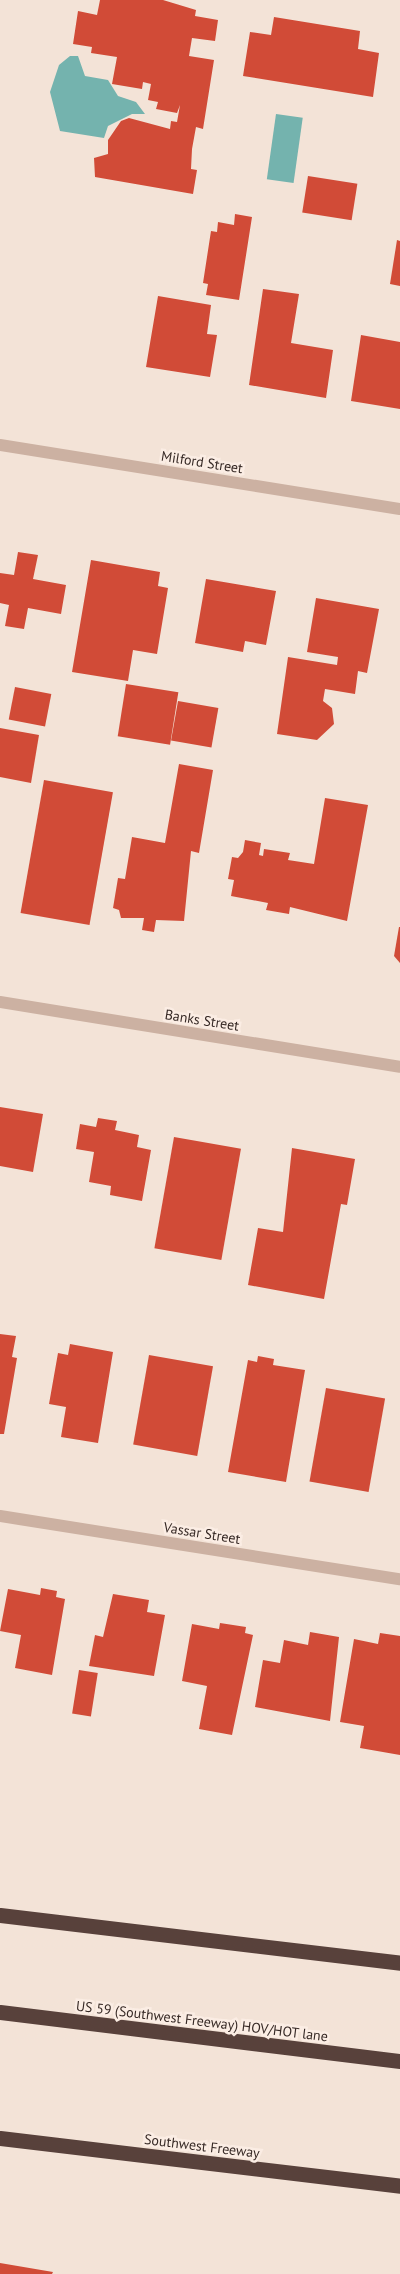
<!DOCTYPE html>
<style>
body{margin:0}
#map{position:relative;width:400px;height:2274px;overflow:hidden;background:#f3e3d7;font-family:"PT Sans",sans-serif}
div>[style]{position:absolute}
.water>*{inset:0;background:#74b3ae;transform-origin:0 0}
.building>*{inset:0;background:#d14b37;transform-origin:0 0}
.street>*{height:12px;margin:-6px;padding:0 6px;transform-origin:6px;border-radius:6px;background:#ccb1a2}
.highway>*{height:15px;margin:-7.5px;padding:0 7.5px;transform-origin:7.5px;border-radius:7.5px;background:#58413b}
span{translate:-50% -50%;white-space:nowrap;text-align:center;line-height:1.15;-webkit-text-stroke:5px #fbede4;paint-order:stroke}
.street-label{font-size:14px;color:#362925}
</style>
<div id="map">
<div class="water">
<i style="clip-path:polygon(70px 56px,78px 56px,85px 76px,108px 80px,118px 96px,136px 102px,145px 114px,132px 114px,108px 126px,104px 138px,60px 131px,50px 92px,59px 65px)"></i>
<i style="left:276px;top:114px;width:27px;height:66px;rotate:8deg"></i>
</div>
<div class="building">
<i style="clip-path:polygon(100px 0,163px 0,196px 10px,195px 16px,218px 20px,215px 41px,192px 38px,189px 56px,214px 60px,203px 129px,196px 127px,192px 149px,191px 169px,197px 170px,193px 194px,95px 177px,94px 158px,108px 154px,108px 140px,121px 121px,129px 118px,170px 129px,171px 121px,177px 122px,180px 105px,177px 113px,156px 109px,158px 102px,148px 100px,151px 84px,143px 82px,142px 89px,112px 84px,117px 57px,91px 53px,92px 47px,73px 44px,78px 11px,97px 15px)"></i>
<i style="clip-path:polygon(274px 17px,360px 31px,358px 49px,379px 53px,373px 97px,243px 76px,250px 32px,271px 35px)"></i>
<i style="left:308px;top:176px;width:50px;height:37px;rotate:9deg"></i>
<i style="clip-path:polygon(235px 214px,252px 217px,239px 300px,206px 295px,208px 284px,203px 283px,211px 231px,217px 232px,218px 222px,234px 225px)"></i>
<i style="clip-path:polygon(397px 240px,400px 241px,400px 286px,390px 284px)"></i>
<i style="clip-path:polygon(263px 289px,299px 294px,291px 343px,333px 350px,326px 398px,249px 385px)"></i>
<i style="clip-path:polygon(158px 296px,211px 305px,207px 334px,217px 335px,210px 377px,146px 367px)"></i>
<i style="clip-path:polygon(361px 335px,400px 342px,400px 409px,351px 401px)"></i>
<i style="clip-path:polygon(18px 552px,38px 555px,33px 579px,66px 585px,61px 614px,28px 608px,24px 629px,5px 626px,9px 605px,0 603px,0 573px,14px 575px)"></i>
<i style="clip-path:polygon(91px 560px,160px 572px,158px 586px,168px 588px,157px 654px,133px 650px,128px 681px,72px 672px)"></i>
<i style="clip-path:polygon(206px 579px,276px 591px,266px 645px,245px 641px,243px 652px,195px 643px)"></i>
<i style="clip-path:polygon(316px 598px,379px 609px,367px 673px,358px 671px,355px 694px,325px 689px,323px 701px,332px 708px,334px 724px,317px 740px,277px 734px,288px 657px,337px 665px,338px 657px,307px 652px)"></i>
<i style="left:126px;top:684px;width:53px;height:53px;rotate:9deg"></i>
<i style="left:15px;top:687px;width:37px;height:33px;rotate:11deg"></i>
<i style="left:178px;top:701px;width:41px;height:40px;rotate:10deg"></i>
<i style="clip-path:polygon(0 728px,39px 735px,31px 783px,0 777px)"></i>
<i style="clip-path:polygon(179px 764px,213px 770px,199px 853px,191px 851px,184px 921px,156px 920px,154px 932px,142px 930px,144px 918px,121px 918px,119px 910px,113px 908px,118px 878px,125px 879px,132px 837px,165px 843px)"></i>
<i style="left:44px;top:780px;width:70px;height:135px;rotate:10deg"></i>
<i style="clip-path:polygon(325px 798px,368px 805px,347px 921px,290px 907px,289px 914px,266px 910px,268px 903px,231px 896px,234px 880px,228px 879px,232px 857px,238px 858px,243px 852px,245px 840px,261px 843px,259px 855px,263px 856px,264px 849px,290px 853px,288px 860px,314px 864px)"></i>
<i style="clip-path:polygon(399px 927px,400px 927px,400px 963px,394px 956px)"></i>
<i style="clip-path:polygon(0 1107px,43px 1114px,33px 1172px,0 1166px)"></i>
<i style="clip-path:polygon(98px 1118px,117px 1121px,115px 1130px,139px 1135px,137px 1147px,151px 1150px,142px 1201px,110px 1195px,111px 1186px,89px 1182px,94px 1152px,76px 1149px,80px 1124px,96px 1127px)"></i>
<i style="left:174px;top:1137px;width:68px;height:113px;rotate:10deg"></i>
<i style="clip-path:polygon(292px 1148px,355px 1159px,347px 1205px,341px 1204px,324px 1299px,248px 1285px,258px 1228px,283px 1232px)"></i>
<i style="clip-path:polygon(0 1334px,16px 1336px,12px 1357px,17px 1358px,4px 1434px,0 1434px)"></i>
<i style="clip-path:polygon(70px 1344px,113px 1352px,98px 1443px,61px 1437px,66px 1407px,49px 1404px,58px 1353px,68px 1355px)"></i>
<i style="left:149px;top:1355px;width:65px;height:91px;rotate:10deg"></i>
<i style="clip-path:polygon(258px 1356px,274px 1359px,273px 1365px,305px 1370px,286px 1482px,228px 1472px,248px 1360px,257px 1362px)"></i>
<i style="left:326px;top:1388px;width:60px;height:95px;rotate:10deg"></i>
<i style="clip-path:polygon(41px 1588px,57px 1591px,56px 1597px,65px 1599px,52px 1675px,15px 1668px,21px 1635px,0 1631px,8px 1589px,40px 1595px)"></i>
<i style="clip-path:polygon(113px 1594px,149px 1600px,147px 1612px,165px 1615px,154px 1676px,89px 1666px,95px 1635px,103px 1637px)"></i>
<i style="clip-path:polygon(220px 1623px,246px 1627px,245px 1633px,253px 1635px,232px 1735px,199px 1729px,207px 1686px,182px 1681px,192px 1624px,219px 1629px)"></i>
<i style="clip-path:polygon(310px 1632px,339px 1637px,330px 1721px,255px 1707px,263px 1660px,280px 1663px,284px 1640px,308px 1645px)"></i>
<i style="clip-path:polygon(380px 1633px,400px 1636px,400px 1755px,360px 1748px,364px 1726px,340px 1722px,354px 1639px,378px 1644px)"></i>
<i style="left:79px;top:1670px;width:19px;height:44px;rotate:9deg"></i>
<i style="clip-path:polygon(0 2263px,53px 2272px,52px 2274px,0 2274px)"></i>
</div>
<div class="street">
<i style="left:0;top:445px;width:405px;rotate:9.1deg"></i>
<i style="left:0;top:1002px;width:405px;rotate:9.2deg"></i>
<i style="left:0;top:1516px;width:405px;rotate:9deg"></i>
</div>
<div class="highway">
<i style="left:0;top:1915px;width:403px;rotate:6.8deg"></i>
<i style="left:0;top:2012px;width:403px;rotate:7deg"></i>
<i style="left:0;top:2138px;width:403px;rotate:6.8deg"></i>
</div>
<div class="street-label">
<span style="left:202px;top:462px;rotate:9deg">Milford Street</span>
<span style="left:202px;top:1020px;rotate:9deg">Banks Street</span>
<span style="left:202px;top:1533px;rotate:9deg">Vassar Street</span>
<span style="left:202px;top:2021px;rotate:7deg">US 59 (Southwest Freeway) HOV/HOT lane</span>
<span style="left:202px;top:2146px;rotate:7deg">Southwest Freeway</span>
</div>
</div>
